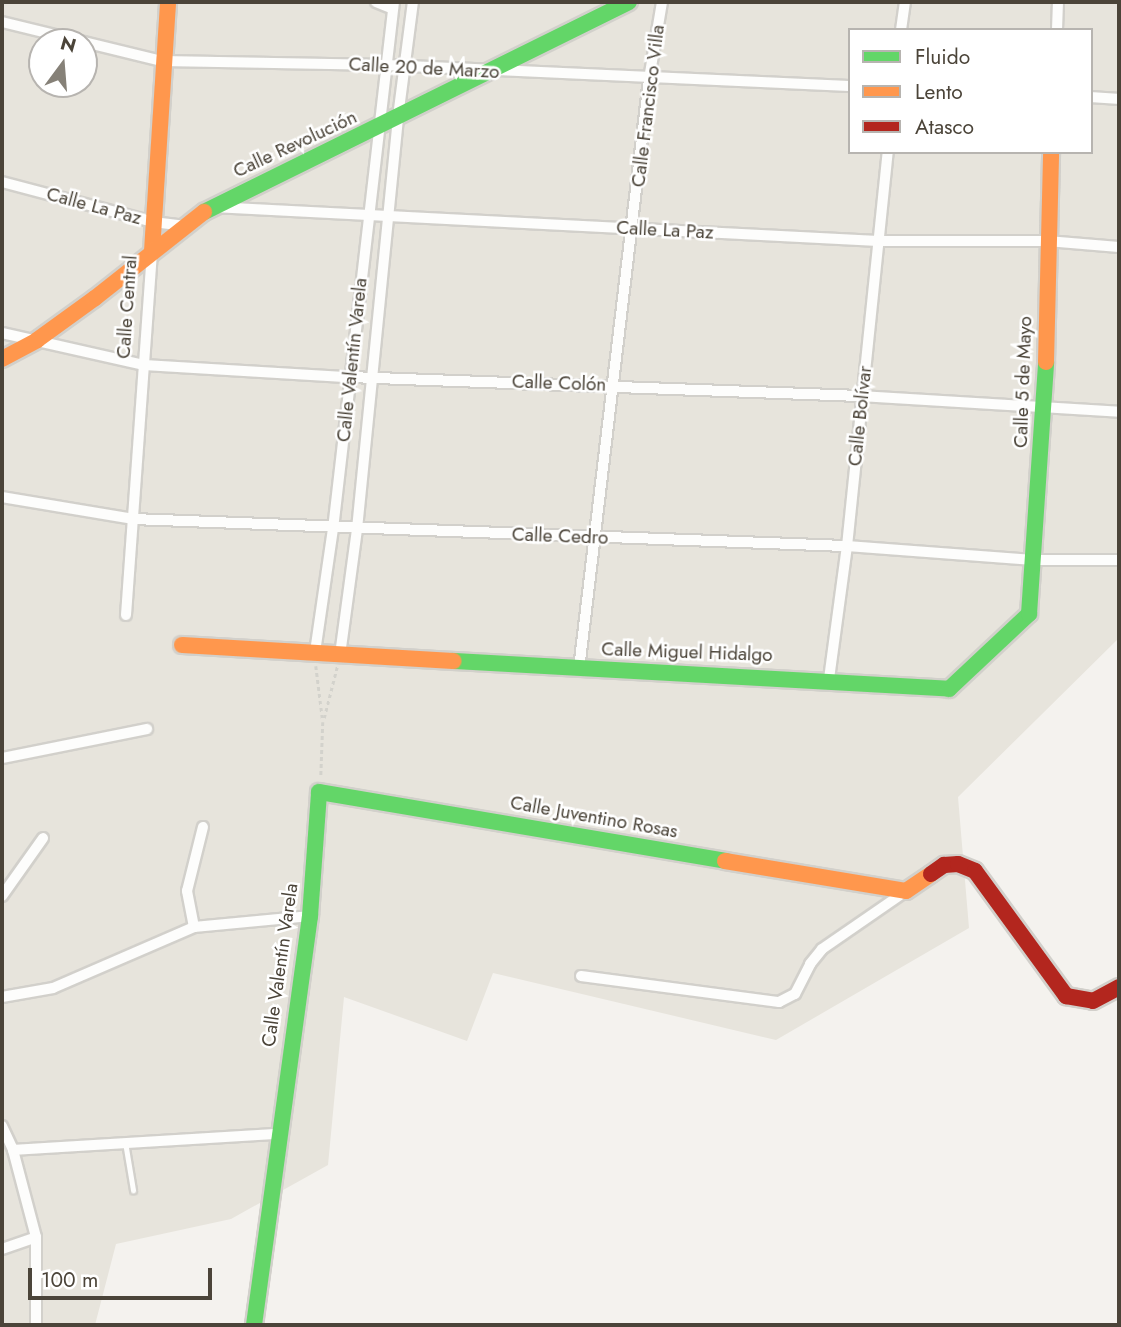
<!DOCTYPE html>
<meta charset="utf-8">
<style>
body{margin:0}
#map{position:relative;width:1121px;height:1327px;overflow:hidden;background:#f4f2ee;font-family:Jost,sans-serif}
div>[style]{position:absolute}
.residential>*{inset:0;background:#e7e4dc}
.path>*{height:2.5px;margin-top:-1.25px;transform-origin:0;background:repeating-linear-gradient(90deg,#d3d2cc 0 3.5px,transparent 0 7px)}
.roads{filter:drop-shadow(2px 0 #d2d0cb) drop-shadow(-2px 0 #d2d0cb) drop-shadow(0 2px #d2d0cb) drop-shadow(0 -2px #d2d0cb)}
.lane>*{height:5px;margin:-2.5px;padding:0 2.5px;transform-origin:2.5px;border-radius:2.5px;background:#fdfdfc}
.street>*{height:10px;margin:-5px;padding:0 5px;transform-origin:5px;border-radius:5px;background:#fdfdfc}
.fast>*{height:16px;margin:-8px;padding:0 8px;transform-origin:8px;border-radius:8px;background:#63d668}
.slow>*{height:16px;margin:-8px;padding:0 8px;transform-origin:8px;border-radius:8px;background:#ff974d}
.jam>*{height:16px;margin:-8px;padding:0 8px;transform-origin:8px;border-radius:8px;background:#b3261e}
span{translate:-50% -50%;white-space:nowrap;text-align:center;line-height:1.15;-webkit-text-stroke:5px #fff;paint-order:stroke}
.street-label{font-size:19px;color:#4b4439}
.frame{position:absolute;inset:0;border:4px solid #4b4439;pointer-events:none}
.legend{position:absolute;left:848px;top:28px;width:245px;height:126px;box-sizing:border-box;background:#fff;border:2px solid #b7b4b0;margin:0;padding:9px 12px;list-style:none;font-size:21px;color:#4b4439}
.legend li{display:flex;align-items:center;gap:14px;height:35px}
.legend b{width:35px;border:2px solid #b7b4b0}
.north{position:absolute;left:28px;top:28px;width:70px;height:70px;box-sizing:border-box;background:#fff;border:2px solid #b7b4b0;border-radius:50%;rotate:16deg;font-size:19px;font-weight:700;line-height:28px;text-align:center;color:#4b4439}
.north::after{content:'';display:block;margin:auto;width:24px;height:32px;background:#868178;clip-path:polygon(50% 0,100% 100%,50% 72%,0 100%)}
.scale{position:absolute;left:28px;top:1268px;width:184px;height:32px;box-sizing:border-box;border:4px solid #4b4439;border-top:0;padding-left:9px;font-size:21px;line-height:24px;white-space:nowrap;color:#4b4439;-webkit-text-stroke:5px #fff;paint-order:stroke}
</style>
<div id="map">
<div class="residential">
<i style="clip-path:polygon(evenodd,2px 2px,1119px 2px,1119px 638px,958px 797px,969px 928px,776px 1040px,493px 973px,467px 1041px,344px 997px,328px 1165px,231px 1219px,116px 1244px,95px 1325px,2px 1325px,2px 2px,850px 30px,1091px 30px,1091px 152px,850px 152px,850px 30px,2px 2px,42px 42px,84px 42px,84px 84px,42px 84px,42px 42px)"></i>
</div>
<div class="path">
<i style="left:316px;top:666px;width:56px;rotate:82.9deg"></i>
<i style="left:323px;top:722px;width:55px;rotate:92.1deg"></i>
<i style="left:324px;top:718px;width:53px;rotate:-75.7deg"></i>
</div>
<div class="roads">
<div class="lane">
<i style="left:125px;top:1142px;width:49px;rotate:80.5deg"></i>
</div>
<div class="street">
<i style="left:376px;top:2px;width:18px;rotate:22deg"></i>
<i style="left:2px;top:22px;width:165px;rotate:13.7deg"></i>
<i style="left:162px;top:61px;width:224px;rotate:1deg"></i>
<i style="left:386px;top:65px;width:464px;rotate:2.6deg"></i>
<i style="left:901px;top:30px;width:28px;rotate:-82deg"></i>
<i style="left:1057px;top:30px;width:28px;rotate:-88deg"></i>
<i style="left:1091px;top:97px;width:28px;rotate:4deg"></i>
<i style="left:2px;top:182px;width:156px;rotate:14.8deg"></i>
<i style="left:153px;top:222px;width:33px;rotate:7deg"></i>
<i style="left:213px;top:207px;width:666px;rotate:2.93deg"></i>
<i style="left:878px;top:241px;width:169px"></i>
<i style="left:1047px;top:241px;width:72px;rotate:4.8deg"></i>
<i style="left:2px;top:333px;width:146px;rotate:12.7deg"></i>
<i style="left:144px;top:365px;width:205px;rotate:3.4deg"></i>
<i style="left:349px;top:377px;width:512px;rotate:2.13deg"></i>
<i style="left:861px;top:396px;width:258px;rotate:3.5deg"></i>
<i style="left:2px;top:497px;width:133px;rotate:9.5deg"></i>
<i style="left:133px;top:519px;width:715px;rotate:2.17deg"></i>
<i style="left:847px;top:546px;width:187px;rotate:4.3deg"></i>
<i style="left:1033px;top:560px;width:86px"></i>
<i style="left:126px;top:615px;width:365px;rotate:-85.9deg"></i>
<i style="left:315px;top:652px;width:124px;rotate:-81.7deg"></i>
<i style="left:333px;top:529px;width:531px;rotate:-83.4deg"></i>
<i style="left:340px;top:655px;width:127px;rotate:-82.3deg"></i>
<i style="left:357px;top:529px;width:414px;rotate:-84.3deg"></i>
<i style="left:398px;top:117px;width:116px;rotate:-82.6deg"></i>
<i style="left:579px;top:669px;width:594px;rotate:-83.23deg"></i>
<i style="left:649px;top:79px;width:78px;rotate:-80.4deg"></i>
<i style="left:829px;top:679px;width:134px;rotate:-82.3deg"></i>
<i style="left:847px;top:546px;width:396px;rotate:-84.1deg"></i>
<i style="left:2px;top:758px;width:148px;rotate:-11.3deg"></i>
<i style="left:2px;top:896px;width:71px;rotate:-54.7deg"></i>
<i style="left:194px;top:927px;width:37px;rotate:-101deg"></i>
<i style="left:187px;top:891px;width:66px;rotate:-76deg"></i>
<i style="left:581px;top:976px;width:200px;rotate:7.5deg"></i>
<i style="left:779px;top:1002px;width:18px;rotate:-27deg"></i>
<i style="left:795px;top:994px;width:34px;rotate:-63deg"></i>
<i style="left:810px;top:964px;width:19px;rotate:-51deg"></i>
<i style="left:822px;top:949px;width:102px;rotate:-34.6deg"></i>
<i style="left:2px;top:997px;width:52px;rotate:-10deg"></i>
<i style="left:53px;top:988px;width:154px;rotate:-23.4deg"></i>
<i style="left:194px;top:927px;width:117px;rotate:-5.4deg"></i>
<i style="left:2px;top:1126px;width:26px;rotate:65deg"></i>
<i style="left:13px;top:1150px;width:90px;rotate:75.2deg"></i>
<i style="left:36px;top:1237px;width:88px;rotate:90deg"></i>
<i style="left:13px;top:1150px;width:265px;rotate:-3.5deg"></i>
<i style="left:2px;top:1249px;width:36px;rotate:-19deg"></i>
</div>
<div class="fast">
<i style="left:204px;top:212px;width:474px;rotate:-26.3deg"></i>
<i style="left:454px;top:661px;width:496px;rotate:3.2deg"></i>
<i style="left:949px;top:689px;width:110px;rotate:-43.2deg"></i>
<i style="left:1029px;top:614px;width:253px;rotate:-86.1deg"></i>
<i style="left:254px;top:1325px;width:413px;rotate:-82.2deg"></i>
<i style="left:310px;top:916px;width:124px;rotate:-85.8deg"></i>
<i style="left:319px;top:792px;width:412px;rotate:9.6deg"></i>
</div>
<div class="slow">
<i style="left:152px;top:251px;width:250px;rotate:-86.3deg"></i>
<i style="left:2px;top:359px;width:40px;rotate:-28deg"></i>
<i style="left:37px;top:340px;width:72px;rotate:-35.9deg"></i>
<i style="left:95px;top:298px;width:139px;rotate:-38.3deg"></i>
<i style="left:1046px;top:362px;width:210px;rotate:-88.6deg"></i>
<i style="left:182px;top:645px;width:272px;rotate:3.4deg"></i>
<i style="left:725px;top:861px;width:183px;rotate:9.4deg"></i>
<i style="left:906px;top:891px;width:30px;rotate:-34deg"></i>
</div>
<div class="jam">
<i style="left:931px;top:874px;width:16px;rotate:-35deg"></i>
<i style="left:944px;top:865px;width:14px;rotate:-4deg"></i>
<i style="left:958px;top:864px;width:18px;rotate:22deg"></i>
<i style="left:975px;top:871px;width:155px;rotate:53.9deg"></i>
<i style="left:1066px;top:996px;width:27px;rotate:10deg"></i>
<i style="left:1093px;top:1001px;width:30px;rotate:-28deg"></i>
</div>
</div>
<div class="street-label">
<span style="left:424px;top:68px;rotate:3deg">Calle 20 de Marzo</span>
<span style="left:648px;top:106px;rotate:-83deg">Calle Francisco Villa</span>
<span style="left:295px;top:144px;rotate:-25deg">Calle Revolución</span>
<span style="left:94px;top:206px;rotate:15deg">Calle La Paz</span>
<span style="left:665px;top:230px;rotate:3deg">Calle La Paz</span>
<span style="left:127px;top:307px;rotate:-86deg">Calle Central</span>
<span style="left:352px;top:360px;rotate:-84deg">Calle Valentín Varela</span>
<span style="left:1023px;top:382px;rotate:-88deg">Calle 5 de Mayo</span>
<span style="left:559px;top:383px;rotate:2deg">Calle Colón</span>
<span style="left:860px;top:416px;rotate:-84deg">Calle Bolívar</span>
<span style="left:560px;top:536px;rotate:2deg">Calle Cedro</span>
<span style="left:687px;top:652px;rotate:2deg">Calle Miguel Hidalgo</span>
<span style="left:594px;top:817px;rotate:10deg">Calle Juventino Rosas</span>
<span style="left:280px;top:965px;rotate:-82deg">Calle Valentín Varela</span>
</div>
<div class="frame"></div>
<ul class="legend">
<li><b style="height:9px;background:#63d668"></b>Fluido</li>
<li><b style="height:9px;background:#ff974d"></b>Lento</li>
<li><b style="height:9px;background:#b3261e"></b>Atasco</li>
</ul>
<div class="north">N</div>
<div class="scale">100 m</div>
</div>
